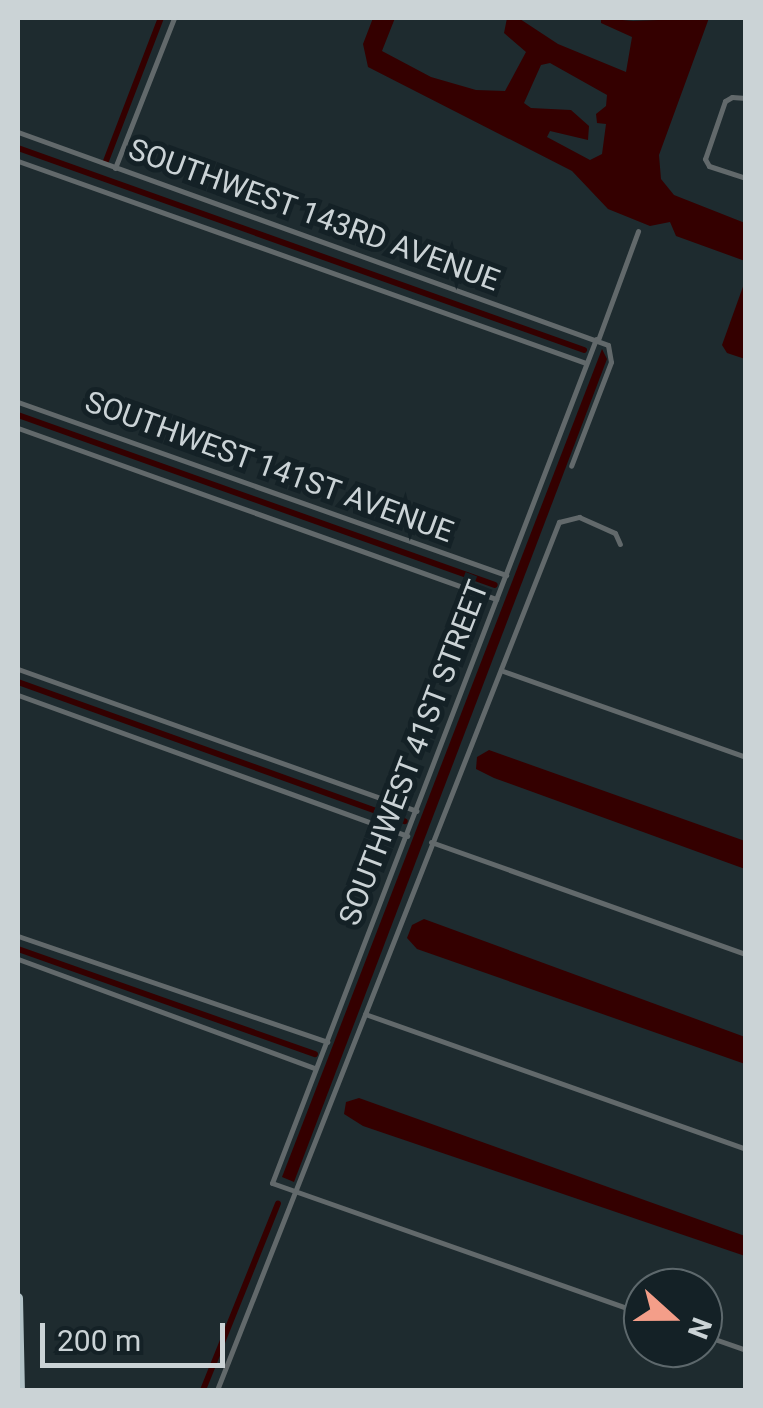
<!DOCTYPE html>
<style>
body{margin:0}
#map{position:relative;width:763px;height:1408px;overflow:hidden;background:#1e2b2f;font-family:Roboto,sans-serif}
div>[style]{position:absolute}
.water>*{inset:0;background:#340000}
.canal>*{height:6px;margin:-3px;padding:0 3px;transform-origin:3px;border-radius:3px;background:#340000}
.street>*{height:5px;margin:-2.5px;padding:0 2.5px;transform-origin:2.5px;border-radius:2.5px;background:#62696b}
.highway>*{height:10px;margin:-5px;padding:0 5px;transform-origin:5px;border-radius:5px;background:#b2c3c8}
span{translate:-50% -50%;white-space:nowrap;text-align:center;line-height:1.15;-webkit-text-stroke:10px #142126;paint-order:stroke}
.street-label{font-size:30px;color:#cbd3d6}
.frame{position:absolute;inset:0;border:20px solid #cbd3d6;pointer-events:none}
.north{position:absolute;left:623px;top:1268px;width:100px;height:100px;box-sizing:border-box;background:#142126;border:2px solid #5d686c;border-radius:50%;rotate:111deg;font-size:28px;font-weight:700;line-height:40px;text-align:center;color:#cbd3d6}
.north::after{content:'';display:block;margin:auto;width:35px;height:45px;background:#f49e89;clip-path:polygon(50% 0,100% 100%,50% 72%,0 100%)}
.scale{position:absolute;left:40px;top:1323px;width:185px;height:45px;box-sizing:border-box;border:5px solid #cbd3d6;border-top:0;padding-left:12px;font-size:30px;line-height:35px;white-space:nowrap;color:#cbd3d6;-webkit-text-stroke:8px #142126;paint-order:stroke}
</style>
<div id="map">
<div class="water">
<i style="clip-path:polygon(evenodd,373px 18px,395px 18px,382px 51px,431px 77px,476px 90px,505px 91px,526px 52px,504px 33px,507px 18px,520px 19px,558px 44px,626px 72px,632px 37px,601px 23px,601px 18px,633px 21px,709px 18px,659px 155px,661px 179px,674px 195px,745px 223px,745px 261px,676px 236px,670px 222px,650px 226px,608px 209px,572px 171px,368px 67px,363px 44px,373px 18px,550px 63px,607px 95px,606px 106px,596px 114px,597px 123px,606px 124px,602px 154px,590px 160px,547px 137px,550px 131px,588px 140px,589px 126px,571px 110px,531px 108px,524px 103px,541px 65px,550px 63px)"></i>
<i style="clip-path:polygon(745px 281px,745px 359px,727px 353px,722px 345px)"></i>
<i style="clip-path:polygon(602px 349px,607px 359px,294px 1182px,282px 1177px)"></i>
<i style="clip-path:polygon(489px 750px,745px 841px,745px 869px,494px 778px,476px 769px,477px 757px)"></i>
<i style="clip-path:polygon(424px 919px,745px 1037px,745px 1064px,417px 949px,407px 938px,412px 925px)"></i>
<i style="clip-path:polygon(359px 1098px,745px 1236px,745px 1256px,363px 1126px,344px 1114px,346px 1102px)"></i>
</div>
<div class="canal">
<i style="left:18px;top:148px;width:601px;rotate:19.64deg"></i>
<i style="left:106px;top:161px;width:153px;rotate:-69deg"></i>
<i style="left:18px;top:415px;width:506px;rotate:19.62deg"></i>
<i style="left:18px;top:682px;width:411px;rotate:19.8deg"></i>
<i style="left:18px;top:949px;width:315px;rotate:19.5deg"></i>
<i style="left:203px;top:1390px;width:201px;rotate:-68.1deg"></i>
</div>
<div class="street">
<i style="left:746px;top:98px;width:14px;rotate:-176deg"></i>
<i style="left:732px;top:97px;width:8px;rotate:150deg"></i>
<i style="left:725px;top:101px;width:61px;rotate:109deg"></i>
<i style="left:705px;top:159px;width:8px;rotate:60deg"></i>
<i style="left:709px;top:166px;width:39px;rotate:18deg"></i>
<i style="left:18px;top:132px;width:627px;rotate:19.85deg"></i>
<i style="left:608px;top:345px;width:17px;rotate:80deg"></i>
<i style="left:611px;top:362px;width:111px;rotate:111deg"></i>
<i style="left:18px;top:161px;width:603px;rotate:19.58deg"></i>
<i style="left:115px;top:168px;width:161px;rotate:-68.5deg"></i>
<i style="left:596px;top:339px;width:904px;rotate:111deg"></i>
<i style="left:272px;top:1183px;width:393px;rotate:19.4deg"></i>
<i style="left:598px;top:340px;width:116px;rotate:-69.8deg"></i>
<i style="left:18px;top:402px;width:518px;rotate:19.52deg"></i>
<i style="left:18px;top:428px;width:508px;rotate:19.68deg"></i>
<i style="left:18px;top:669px;width:423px;rotate:19.6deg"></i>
<i style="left:503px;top:671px;width:258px;rotate:19.5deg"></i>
<i style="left:18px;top:695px;width:414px;rotate:19.9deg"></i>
<i style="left:431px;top:842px;width:334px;rotate:19.6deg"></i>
<i style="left:18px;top:936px;width:327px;rotate:18.9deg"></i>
<i style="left:18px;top:959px;width:316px;rotate:20.2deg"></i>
<i style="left:365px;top:1014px;width:404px;rotate:19.5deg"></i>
<i style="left:703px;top:1335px;width:46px;rotate:19.2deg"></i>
<i style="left:217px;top:1390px;width:933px;rotate:-68.5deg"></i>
<i style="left:559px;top:522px;width:21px;rotate:-14deg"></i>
<i style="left:579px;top:517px;width:39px;rotate:24deg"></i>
<i style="left:615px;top:533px;width:12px;rotate:66deg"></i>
</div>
<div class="highway">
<i style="left:18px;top:1298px;width:92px;rotate:88.8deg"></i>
</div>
<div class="street-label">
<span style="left:314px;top:215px;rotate:20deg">SOUTHWEST 143RD AVENUE</span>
<span style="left:269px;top:467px;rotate:20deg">SOUTHWEST 141ST AVENUE</span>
<span style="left:414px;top:753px;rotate:-69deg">SOUTHWEST 41ST STREET</span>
</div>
<div class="frame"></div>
<div class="north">N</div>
<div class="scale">200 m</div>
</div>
